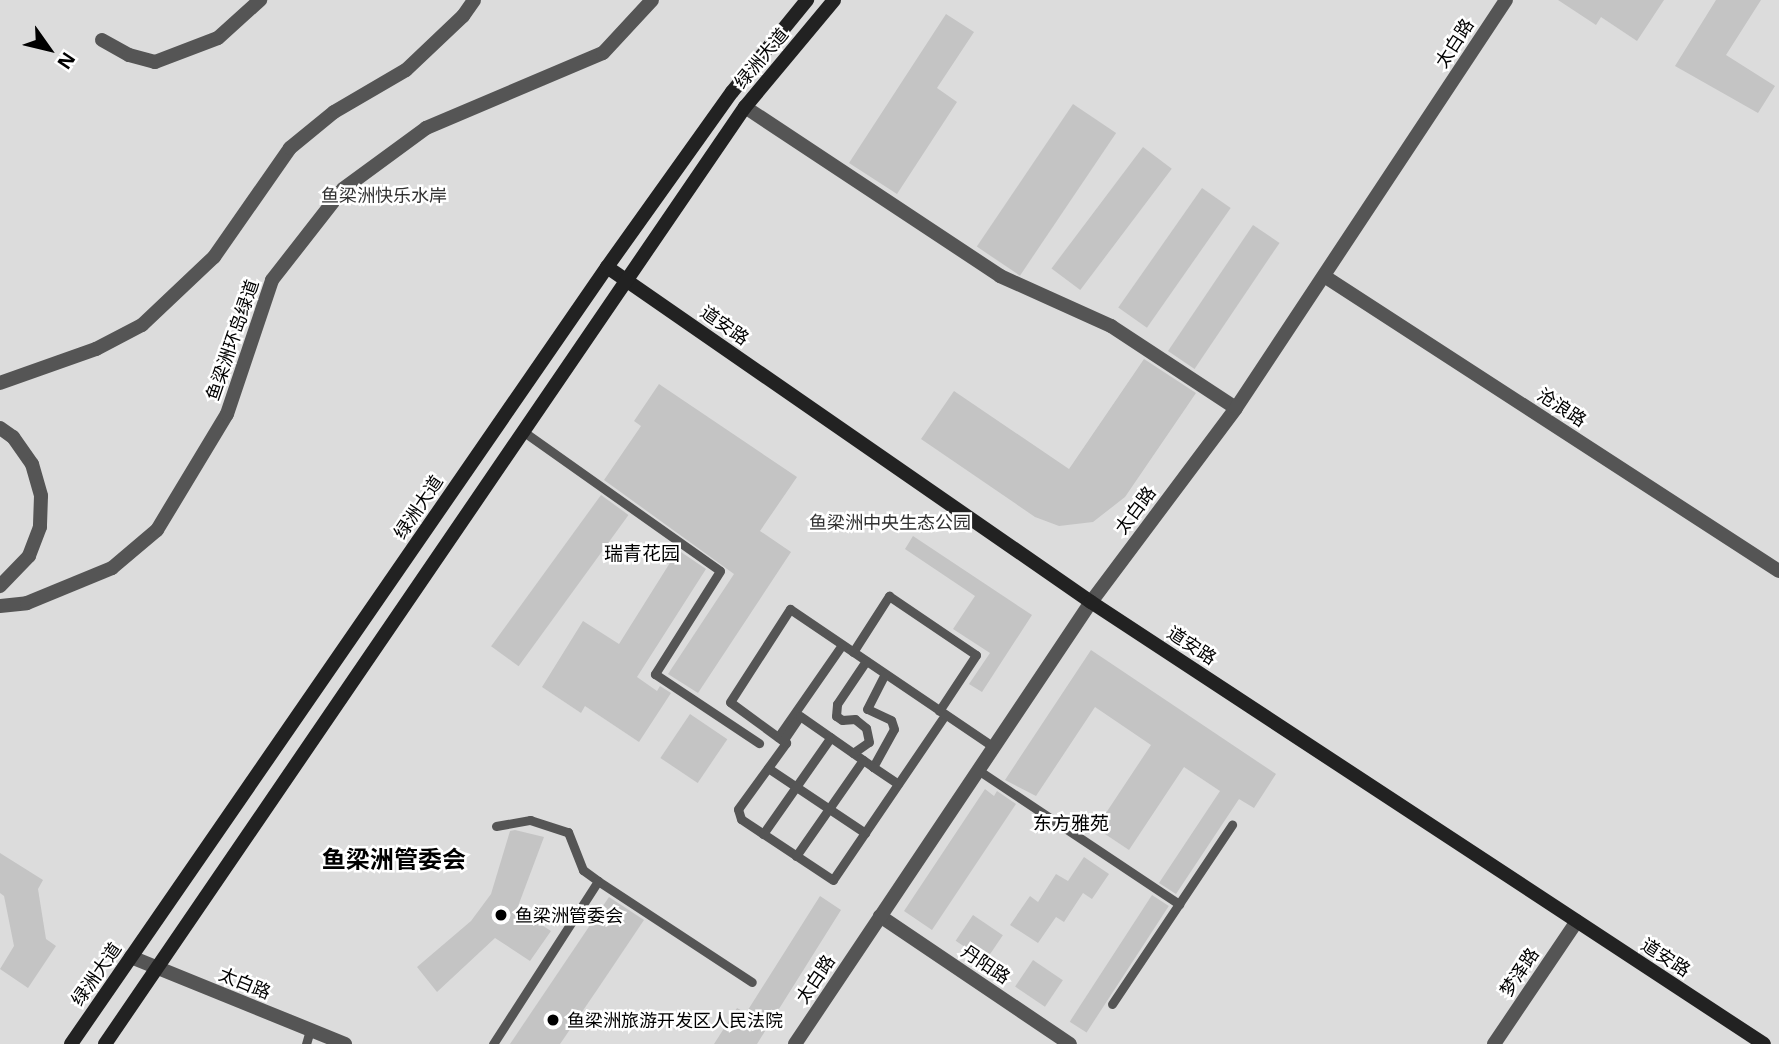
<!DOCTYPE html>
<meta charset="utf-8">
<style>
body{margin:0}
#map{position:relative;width:1779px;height:1044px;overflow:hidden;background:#fff;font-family:"Noto Sans","Noto Sans SC",sans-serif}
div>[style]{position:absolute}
.green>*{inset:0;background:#dcdcdc;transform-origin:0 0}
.building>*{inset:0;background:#c4c4c4;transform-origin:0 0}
.lane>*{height:9px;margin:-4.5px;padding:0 4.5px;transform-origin:4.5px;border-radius:4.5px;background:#555}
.street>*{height:14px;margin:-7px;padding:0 7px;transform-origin:7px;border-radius:7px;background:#555}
.secondary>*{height:14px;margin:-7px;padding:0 7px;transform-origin:7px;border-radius:7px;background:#222}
.dots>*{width:19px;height:19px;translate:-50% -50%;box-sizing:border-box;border:4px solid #fff;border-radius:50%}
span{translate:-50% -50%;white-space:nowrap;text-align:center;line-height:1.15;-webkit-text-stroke:5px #fff;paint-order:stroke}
.street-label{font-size:18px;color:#000}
.park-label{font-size:18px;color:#333}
.poi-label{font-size:18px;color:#000}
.left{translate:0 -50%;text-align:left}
.neighbourhood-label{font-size:19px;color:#000}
.district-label{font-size:24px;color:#000;font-weight:700}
.north{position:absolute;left:14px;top:14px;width:70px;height:70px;-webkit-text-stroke:5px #fff;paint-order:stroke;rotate:124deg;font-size:19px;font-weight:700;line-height:28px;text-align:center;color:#000}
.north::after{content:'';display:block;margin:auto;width:24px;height:32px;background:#000;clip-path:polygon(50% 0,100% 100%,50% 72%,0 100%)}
</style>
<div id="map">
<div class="green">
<i style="left:0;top:0;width:1779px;height:1044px"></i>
</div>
<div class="building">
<i style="clip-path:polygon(1558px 0,1664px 0,1637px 41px,1601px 17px,1596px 25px)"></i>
<i style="clip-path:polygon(1716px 0,1761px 0,1726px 55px,1775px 86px,1758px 113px,1675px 66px)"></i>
<i style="clip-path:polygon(946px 14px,974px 32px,937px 88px,957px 102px,897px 194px,849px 163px)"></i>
<i style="left:1073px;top:104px;width:52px;height:172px;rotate:34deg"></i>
<i style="left:1143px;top:147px;width:36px;height:152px;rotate:37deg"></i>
<i style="left:1202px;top:188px;width:35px;height:146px;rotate:35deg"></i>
<i style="left:1253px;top:225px;width:32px;height:152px;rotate:34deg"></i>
<i style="clip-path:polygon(1144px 359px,1196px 393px,1125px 497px,1093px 522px,1059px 526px,1035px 517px,921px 439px,954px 391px,1069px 469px)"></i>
<i style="clip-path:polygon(659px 384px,797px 477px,760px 531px,791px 552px,698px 693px,668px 674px,734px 574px,604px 480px,641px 426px,634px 421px)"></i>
<i style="left:601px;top:495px;width:34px;height:187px;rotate:36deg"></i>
<i style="clip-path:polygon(913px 536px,1032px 615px,982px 692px,969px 684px,990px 653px,953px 629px,975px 596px,905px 549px)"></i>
<i style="clip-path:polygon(678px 550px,706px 569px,637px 677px,657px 691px,660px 686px,671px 693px,639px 742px,585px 706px,581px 713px,542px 687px,583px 621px,619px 644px)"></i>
<i style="clip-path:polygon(1091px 650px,1276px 774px,1254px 808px,1239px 799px,1176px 894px,1159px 883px,1220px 791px,1184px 767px,1129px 850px,1096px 828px,1151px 745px,1095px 707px,1036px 796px,1005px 780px)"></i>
<i style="left:690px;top:714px;width:45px;height:53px;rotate:34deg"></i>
<i style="clip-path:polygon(985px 789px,994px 796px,997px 791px,1016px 804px,932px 930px,904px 911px)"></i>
<i style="clip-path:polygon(515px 830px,544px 837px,517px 909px,551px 931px,530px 961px,495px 938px,437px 992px,417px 967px,471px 921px,491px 894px,510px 831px)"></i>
<i style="clip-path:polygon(0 853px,43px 880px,38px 889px,46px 939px,56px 946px,28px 988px,0 969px,14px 946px,4px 896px,0 893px)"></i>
<i style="clip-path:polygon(1084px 857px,1109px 874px,1092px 899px,1083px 893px,1064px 922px,1056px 917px,1038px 943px,1010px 925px,1030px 896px,1038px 902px,1056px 874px,1068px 881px)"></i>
<i style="left:1152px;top:895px;width:20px;height:151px;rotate:33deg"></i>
<i style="clip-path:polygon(820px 896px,841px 910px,757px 1044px,714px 1044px,737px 1008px,746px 1013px)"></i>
<i style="clip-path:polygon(609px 897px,644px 920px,597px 990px,560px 1044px,510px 1044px)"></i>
<i style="left:973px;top:915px;width:36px;height:31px;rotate:34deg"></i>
<i style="left:1033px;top:960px;width:36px;height:32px;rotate:34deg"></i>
</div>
<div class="lane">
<i style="left:524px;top:432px;width:240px;rotate:35.3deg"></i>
<i style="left:720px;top:571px;width:122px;rotate:122.3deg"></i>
<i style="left:655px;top:674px;width:125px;rotate:33.6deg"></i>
<i style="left:853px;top:652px;width:67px;rotate:-57.3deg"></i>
<i style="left:889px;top:596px;width:105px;rotate:34.1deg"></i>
<i style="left:976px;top:655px;width:67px;rotate:123.5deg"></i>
<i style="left:945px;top:715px;width:199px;rotate:124.2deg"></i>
<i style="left:833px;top:880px;width:110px;rotate:-146.5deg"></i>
<i style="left:741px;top:819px;width:10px;rotate:-107deg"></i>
<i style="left:738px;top:809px;width:82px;rotate:-54deg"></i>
<i style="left:786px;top:743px;width:69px;rotate:-143.8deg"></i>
<i style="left:730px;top:702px;width:111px;rotate:-57.2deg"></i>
<i style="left:790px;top:609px;width:246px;rotate:34.1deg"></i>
<i style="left:778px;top:737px;width:112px;rotate:-55.2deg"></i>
<i style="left:783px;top:741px;width:30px;rotate:-56deg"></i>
<i style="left:800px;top:716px;width:89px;rotate:34.9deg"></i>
<i style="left:873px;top:767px;width:43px;rotate:-61.1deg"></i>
<i style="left:894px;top:729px;width:9px;rotate:-108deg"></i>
<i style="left:891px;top:720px;width:26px;rotate:-155deg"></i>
<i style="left:867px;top:709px;width:39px;rotate:-63deg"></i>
<i style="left:853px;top:753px;width:19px;rotate:-35deg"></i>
<i style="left:869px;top:742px;width:14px;rotate:-102deg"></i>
<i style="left:866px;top:728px;width:14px;rotate:-141deg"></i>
<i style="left:855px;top:719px;width:13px;rotate:176deg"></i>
<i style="left:842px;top:720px;width:7px;rotate:-146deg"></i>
<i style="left:836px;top:716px;width:12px;rotate:-85deg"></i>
<i style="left:837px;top:704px;width:52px;rotate:-56deg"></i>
<i style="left:873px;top:767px;width:30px;rotate:34deg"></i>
<i style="left:768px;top:768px;width:117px;rotate:33.8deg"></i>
<i style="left:978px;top:770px;width:242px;rotate:33.7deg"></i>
<i style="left:496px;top:826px;width:35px;rotate:-10deg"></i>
<i style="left:530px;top:820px;width:40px;rotate:18deg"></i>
<i style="left:568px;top:832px;width:41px;rotate:68.5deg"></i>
<i style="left:583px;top:870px;width:19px;rotate:36deg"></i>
<i style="left:763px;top:834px;width:118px;rotate:-55deg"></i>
<i style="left:796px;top:856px;width:117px;rotate:-55.1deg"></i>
<i style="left:1112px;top:1004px;width:216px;rotate:-56.2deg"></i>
<i style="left:306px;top:1044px;width:15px;rotate:-74deg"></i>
<i style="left:493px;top:1044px;width:194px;rotate:-57.2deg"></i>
<i style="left:598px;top:881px;width:184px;rotate:33.3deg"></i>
</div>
<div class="street">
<i style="left:102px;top:40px;width:31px;rotate:29deg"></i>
<i style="left:129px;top:55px;width:27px;rotate:15deg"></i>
<i style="left:155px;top:62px;width:67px;rotate:-20.9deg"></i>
<i style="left:218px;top:38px;width:57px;rotate:-42.1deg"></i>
<i style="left:745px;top:107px;width:306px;rotate:33.5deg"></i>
<i style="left:1000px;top:276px;width:122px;rotate:24.2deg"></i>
<i style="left:1111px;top:326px;width:149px;rotate:33.3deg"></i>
<i style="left:1324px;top:276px;width:542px;rotate:32.96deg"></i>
<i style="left:0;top:383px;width:102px;rotate:-19.5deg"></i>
<i style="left:96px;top:349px;width:52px;rotate:-27.6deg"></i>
<i style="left:142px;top:325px;width:99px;rotate:-43.4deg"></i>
<i style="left:214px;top:257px;width:133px;rotate:-55.1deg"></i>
<i style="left:290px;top:148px;width:57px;rotate:-39.3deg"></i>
<i style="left:334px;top:112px;width:83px;rotate:-30.3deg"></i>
<i style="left:406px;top:70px;width:79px;rotate:-43.5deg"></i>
<i style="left:463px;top:16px;width:19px;rotate:-55deg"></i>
<i style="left:0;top:428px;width:16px;rotate:35deg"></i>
<i style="left:13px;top:437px;width:33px;rotate:55deg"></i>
<i style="left:32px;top:464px;width:33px;rotate:74deg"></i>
<i style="left:41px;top:496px;width:31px;rotate:92deg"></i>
<i style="left:40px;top:527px;width:31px;rotate:111deg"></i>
<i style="left:29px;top:556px;width:42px;rotate:134deg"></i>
<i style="left:0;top:606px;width:27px;rotate:-6deg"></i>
<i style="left:27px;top:603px;width:92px;rotate:-22.4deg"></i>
<i style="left:112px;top:568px;width:59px;rotate:-40.2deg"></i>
<i style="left:157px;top:530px;width:135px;rotate:-58.9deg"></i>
<i style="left:227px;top:414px;width:141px;rotate:-71.4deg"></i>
<i style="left:272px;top:280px;width:115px;rotate:-52deg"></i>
<i style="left:343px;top:189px;width:103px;rotate:-36.3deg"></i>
<i style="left:426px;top:128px;width:192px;rotate:-23deg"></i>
<i style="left:603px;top:53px;width:72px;rotate:-47.2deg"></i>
<i style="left:880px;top:916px;width:229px;rotate:34deg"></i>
<i style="left:131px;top:957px;width:231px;rotate:22.1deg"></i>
<i style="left:795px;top:1044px;width:532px;rotate:-56.19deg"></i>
<i style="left:1091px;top:602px;width:242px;rotate:-53.2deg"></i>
<i style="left:1236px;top:408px;width:489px;rotate:-56.5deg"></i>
<i style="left:1494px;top:1044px;width:148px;rotate:-56deg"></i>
</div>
<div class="secondary">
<i style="left:607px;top:267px;width:589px;rotate:34.69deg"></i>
<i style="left:1091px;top:602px;width:805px;rotate:33.3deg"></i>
<i style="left:71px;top:1044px;width:944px;rotate:-55.4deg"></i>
<i style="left:607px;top:267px;width:215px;rotate:-54.5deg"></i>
<i style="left:732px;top:92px;width:119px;rotate:-50.8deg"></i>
<i style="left:105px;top:1044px;width:1135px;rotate:-55.67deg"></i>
<i style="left:745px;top:107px;width:139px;rotate:-50.2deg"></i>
</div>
<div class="dots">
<i style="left:501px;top:915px;background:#000"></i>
<i style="left:553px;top:1020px;background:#000"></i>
</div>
<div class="street-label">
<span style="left:1454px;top:43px;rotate:-57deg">太白路</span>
<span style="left:761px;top:58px;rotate:-50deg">绿洲大道</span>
<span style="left:725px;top:325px;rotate:35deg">道安路</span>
<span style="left:232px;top:340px;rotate:-71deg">鱼梁洲环岛绿道</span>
<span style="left:1562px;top:407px;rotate:33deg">沧浪路</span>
<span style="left:418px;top:507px;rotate:-56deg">绿洲大道</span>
<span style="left:1135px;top:510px;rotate:-53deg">太白路</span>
<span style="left:1192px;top:645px;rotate:33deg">道安路</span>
<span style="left:1666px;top:957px;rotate:33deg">道安路</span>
<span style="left:986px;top:964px;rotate:34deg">丹阳路</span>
<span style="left:1519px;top:972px;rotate:-56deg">梦泽路</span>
<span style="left:96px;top:974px;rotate:-55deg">绿洲大道</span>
<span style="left:815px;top:979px;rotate:-56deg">太白路</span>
<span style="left:245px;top:983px;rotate:22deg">太白路</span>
</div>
<div class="park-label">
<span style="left:384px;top:195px">鱼梁洲快乐水岸</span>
<span style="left:890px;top:522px">鱼梁洲中央生态公园</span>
</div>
<div class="poi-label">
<span class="left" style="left:515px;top:915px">鱼梁洲管委会</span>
<span class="left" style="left:567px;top:1020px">鱼梁洲旅游开发区人民法院</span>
</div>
<div class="neighbourhood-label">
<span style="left:642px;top:554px">瑞青花园</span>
<span style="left:1071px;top:824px">东方雅苑</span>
</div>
<div class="district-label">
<span style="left:394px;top:859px">鱼梁洲管委会</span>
</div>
<div class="north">N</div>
</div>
